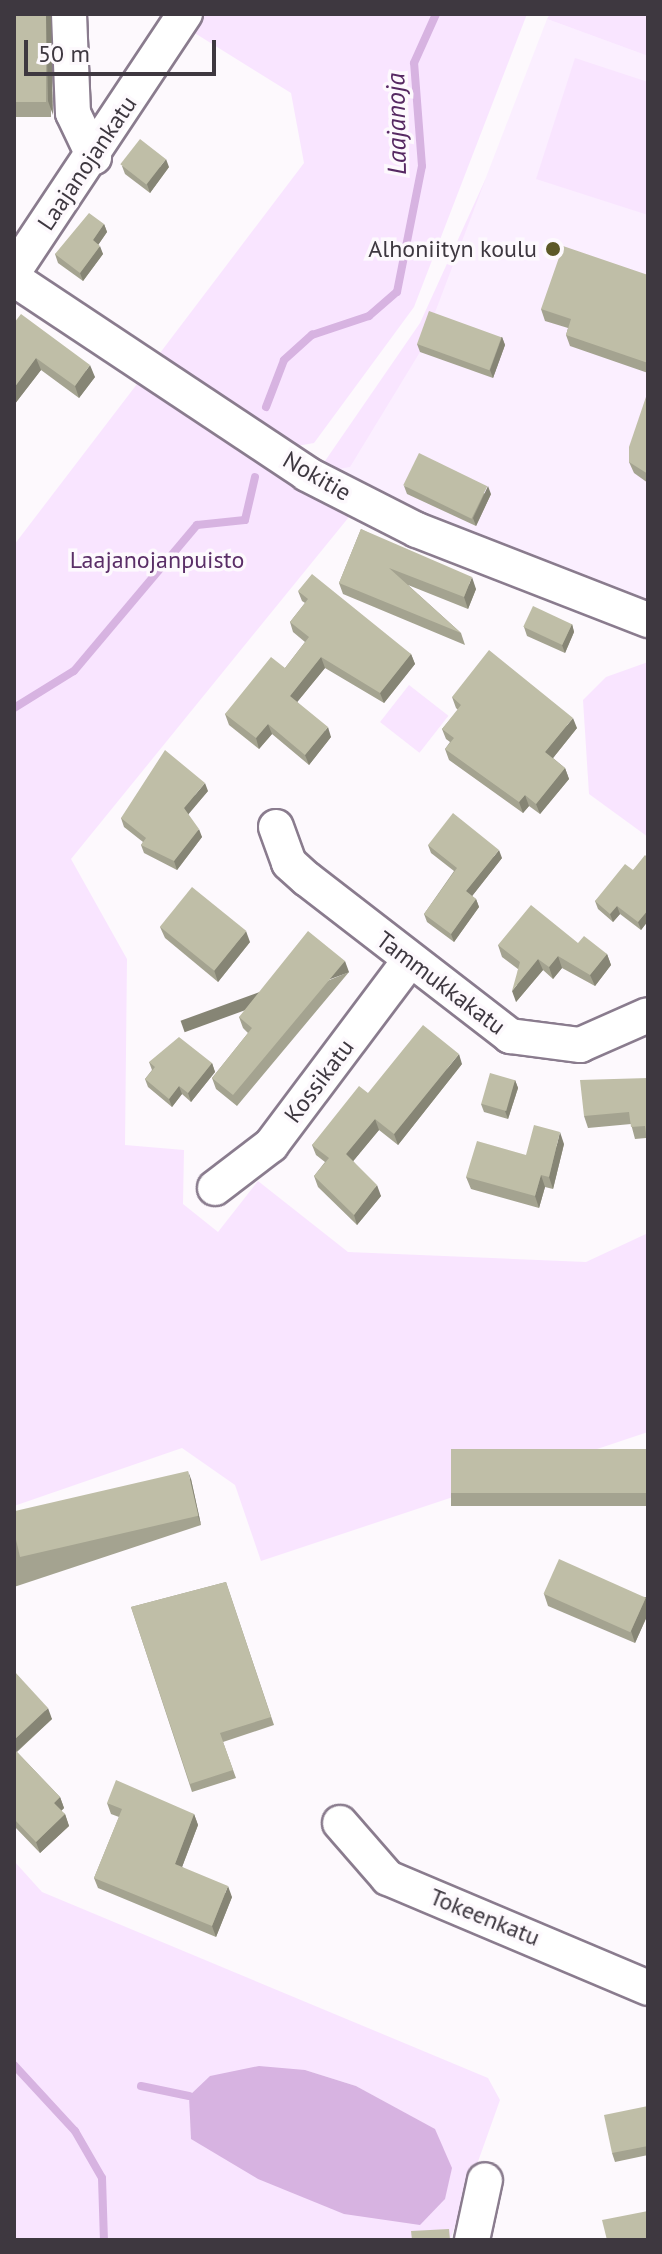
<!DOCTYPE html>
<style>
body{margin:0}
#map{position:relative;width:662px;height:2254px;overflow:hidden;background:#fdf9fd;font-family:"PT Sans",sans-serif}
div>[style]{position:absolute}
.built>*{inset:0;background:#fbefff}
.green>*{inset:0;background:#f9e5ff;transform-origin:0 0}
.water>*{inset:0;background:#d7b3e1}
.stream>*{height:8px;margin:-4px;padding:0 4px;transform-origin:4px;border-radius:4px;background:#d7b3e1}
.roads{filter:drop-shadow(2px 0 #8a7c8e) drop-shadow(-2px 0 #8a7c8e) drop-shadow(0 2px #8a7c8e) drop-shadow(0 -2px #8a7c8e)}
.minor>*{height:34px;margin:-17px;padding:0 17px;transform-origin:17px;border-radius:17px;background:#fff}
.wall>*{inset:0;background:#a4a390;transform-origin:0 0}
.shaded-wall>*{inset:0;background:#868575;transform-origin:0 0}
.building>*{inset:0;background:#bfbea7;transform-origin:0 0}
.dots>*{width:22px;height:22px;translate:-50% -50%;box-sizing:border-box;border:4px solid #fdf9fd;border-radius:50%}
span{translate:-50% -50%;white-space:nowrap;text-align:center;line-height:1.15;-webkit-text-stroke:7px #fdf9fd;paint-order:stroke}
.street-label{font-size:24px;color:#3e3840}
.poi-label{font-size:24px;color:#3e3840}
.right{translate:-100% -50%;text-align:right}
.park-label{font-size:24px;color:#5a2e67}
.water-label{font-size:26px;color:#562962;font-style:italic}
.frame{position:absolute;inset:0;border:16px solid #3e3840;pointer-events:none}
.scale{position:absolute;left:24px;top:40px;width:192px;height:36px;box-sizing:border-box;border:4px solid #3e3840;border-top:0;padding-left:10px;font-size:24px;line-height:28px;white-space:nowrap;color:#3e3840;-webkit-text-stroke:6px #fdf9fd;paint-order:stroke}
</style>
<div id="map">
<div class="built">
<i style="clip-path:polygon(547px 19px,648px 56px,648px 607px,564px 578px,326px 471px,431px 320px)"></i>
</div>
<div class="green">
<i style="clip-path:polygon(205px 14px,527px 14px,414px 307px,314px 443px,291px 447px,160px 353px,304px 163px,291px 93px,193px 32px)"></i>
<i style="clip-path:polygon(550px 14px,648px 14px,648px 56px,547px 19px)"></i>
<i style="clip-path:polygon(575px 58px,648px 82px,648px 215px,536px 179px)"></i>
<i style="clip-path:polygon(486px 178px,420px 352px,350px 467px,326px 471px,325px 461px,420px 323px)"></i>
<i style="clip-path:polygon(137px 384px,353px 512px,71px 859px,127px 959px,125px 1145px,184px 1150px,183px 1204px,218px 1232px,258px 1181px,348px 1252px,586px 1262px,648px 1233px,648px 1432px,261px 1561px,235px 1485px,182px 1448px,14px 1506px,14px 545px)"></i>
<i style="clip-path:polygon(648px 662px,648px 837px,589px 794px,583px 700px,606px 677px)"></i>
<i style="left:409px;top:685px;width:50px;height:47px;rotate:38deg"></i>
<i style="clip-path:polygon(evenodd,14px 1861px,42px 1892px,488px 2078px,500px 2100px,450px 2240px,14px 2240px,14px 1861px,305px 2070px,356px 2086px,434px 2129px,305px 2070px)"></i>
</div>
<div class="water">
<i style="clip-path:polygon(259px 2066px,305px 2070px,356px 2086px,435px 2129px,452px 2168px,445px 2199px,420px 2225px,344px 2214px,258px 2179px,191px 2139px,189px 2096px,210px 2076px)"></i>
</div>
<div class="stream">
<i style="left:266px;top:407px;width:50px;rotate:-69deg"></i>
<i style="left:284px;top:360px;width:38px;rotate:-42deg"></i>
<i style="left:312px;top:335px;width:60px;rotate:-18.4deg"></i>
<i style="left:369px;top:316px;width:37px;rotate:-41deg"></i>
<i style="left:397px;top:292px;width:128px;rotate:-78.8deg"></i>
<i style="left:422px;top:166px;width:103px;rotate:-94.4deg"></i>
<i style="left:414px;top:63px;width:54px;rotate:-65.8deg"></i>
<i style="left:14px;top:708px;width:70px;rotate:-31.7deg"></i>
<i style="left:74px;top:671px;width:191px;rotate:-49.9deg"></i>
<i style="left:197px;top:525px;width:48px;rotate:-5.9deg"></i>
<i style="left:245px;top:520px;width:44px;rotate:-76.9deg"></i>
<i style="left:14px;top:2065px;width:90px;rotate:47.3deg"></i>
<i style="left:75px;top:2131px;width:54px;rotate:60.1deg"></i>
<i style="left:102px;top:2178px;width:62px;rotate:88.2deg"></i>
<i style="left:141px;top:2086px;width:49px;rotate:11.8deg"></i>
</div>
<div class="roads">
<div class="minor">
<i style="left:69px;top:14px;width:99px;rotate:87.7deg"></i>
<i style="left:73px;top:113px;width:49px;rotate:64.5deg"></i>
<i style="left:14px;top:271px;width:309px;rotate:-56.4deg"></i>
<i style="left:14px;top:279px;width:352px;rotate:33.6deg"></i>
<i style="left:307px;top:474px;width:123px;rotate:27deg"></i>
<i style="left:417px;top:530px;width:248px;rotate:21.3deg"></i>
<i style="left:276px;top:827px;width:38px;rotate:70deg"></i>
<i style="left:289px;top:863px;width:24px;rotate:42deg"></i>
<i style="left:307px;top:879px;width:257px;rotate:37.7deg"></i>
<i style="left:510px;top:1036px;width:71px;rotate:7.3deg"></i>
<i style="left:580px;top:1045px;width:74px;rotate:-23.8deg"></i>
<i style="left:215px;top:1188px;width:71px;rotate:-37.5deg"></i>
<i style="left:271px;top:1145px;width:230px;rotate:-53.1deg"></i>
<i style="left:340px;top:1823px;width:73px;rotate:48.9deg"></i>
<i style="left:388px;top:1878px;width:282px;rotate:22.9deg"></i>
<i style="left:472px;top:2240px;width:61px;rotate:-77.8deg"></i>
</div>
</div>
<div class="wall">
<i style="left:14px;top:14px;width:37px;height:103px"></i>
<i style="clip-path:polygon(122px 166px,169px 167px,150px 193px,125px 174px)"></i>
<i style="clip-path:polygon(104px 224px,107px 232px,98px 245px,103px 254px,83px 281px,58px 263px,55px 254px)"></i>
<i style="clip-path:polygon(648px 275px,648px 373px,570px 346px,566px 335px,568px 328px,545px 321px,541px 309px)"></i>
<i style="clip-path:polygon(14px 323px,95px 377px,79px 398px,41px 370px,14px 405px)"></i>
<i style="clip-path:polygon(502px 337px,505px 345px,493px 378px,420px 352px,417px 344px)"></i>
<i style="clip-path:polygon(648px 391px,648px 483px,634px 473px,629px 462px)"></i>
<i style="clip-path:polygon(404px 486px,491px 494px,476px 526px,407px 494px)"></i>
<i style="clip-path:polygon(361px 529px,476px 589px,468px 609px,408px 585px,461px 633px,465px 645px,343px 594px,339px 583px)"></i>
<i style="clip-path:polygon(298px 591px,411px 654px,415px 664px,384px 703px,325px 668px,297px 702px,331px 737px,309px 765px,272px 734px,259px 749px,229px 725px,225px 714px,285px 668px,305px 642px,293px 632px,290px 622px,305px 603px,302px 601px)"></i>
<i style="clip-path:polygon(572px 624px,574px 632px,565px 653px,527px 636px,524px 627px)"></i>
<i style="clip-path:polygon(452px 697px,577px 728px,553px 758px,565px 768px,569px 779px,540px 814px,529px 806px,523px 813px,449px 760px,445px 749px,450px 742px,446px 739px,442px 729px,458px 710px,456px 708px)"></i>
<i style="clip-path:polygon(208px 791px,188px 814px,202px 837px,177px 870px,144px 853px,141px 845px,143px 842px,124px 827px,121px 818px)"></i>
<i style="clip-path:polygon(428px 845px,502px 858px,472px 896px,476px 899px,479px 907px,454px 942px,427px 922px,424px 914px,454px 871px,431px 853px)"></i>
<i style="clip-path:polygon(648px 858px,648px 921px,641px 930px,620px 914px,613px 922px,598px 909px,595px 901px)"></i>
<i style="clip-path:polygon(160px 927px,250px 942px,218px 982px,165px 938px)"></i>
<i style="clip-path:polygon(578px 943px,607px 954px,611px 965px,595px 986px,562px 968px,553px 979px,543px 970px,516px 1002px,518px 969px,502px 957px,498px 945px)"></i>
<i style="clip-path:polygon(349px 972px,237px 1106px,216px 1089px,212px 1078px,248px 1033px,243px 1028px,239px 1017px)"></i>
<i style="clip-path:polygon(149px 1062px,212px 1063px,215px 1072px,191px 1102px,182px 1094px,172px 1107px,148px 1087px,145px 1079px,152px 1070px)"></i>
<i style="clip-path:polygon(462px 1064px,398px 1145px,379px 1130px,353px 1161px,381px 1196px,357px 1225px,318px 1187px,314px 1176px,325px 1162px,316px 1155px,312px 1145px,368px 1093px)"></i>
<i style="clip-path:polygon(648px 1078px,646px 1138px,635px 1139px,631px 1124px,588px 1128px,584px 1116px)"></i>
<i style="clip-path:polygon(515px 1080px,518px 1088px,508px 1119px,484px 1112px,481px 1104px)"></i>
<i style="clip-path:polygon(564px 1144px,553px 1189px,545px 1187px,539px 1208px,471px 1189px,466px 1177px,526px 1155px)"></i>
<i style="left:648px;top:1449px;width:57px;height:197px;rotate:90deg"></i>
<i style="clip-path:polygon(191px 1479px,201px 1525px,14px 1587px,14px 1529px)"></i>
<i style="clip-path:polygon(226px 1582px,274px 1725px,223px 1742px,236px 1778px,192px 1792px,131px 1607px)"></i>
<i style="clip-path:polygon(544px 1594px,646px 1597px,648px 1603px,648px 1614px,635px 1643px,548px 1606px)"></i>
<i style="clip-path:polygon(14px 1671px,52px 1719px,17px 1752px,60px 1797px,64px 1808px,61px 1811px,65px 1814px,69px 1826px,40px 1853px,14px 1826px)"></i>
<i style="clip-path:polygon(107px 1803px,194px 1814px,198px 1825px,182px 1867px,232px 1897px,216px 1937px,98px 1888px,94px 1878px,119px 1817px,111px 1814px)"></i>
<i style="clip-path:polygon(648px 2106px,648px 2155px,615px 2162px,612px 2153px)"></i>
</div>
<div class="shaded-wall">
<i style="clip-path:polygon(46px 14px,51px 14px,53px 115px,48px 101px)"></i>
<i style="clip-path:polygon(166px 159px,169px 167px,150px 193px,147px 184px)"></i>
<i style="clip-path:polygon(104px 224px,107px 232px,96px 248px,93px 240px)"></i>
<i style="clip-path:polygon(100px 246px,103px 254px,83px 281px,80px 273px)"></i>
<i style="clip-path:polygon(502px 337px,505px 345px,493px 378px,490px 370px)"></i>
<i style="clip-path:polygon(36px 358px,41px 370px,14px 405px,14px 388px)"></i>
<i style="clip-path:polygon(90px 365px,95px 377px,79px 398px,75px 386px)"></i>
<i style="clip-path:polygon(488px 486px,491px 494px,476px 526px,473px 518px)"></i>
<i style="clip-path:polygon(472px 577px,476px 589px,468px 609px,464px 597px)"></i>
<i style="clip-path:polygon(572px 624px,574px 632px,565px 653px,562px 645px)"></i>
<i style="clip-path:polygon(411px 654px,415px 664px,384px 703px,380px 693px)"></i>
<i style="clip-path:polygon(321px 657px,325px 668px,294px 706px,290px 696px)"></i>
<i style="clip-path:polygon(573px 718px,577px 728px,549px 763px,545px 752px)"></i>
<i style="clip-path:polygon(268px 724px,272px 734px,259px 749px,256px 738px)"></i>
<i style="clip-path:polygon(328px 727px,331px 737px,309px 765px,305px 755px)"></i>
<i style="clip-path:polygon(565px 768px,569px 779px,540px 814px,536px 804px)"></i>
<i style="clip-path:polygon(205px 783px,208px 791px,187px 816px,184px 808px)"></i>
<i style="clip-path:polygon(525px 795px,529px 806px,523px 813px,519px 802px)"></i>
<i style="clip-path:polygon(199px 829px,202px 837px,177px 870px,174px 861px)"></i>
<i style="clip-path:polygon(499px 850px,502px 858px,469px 900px,466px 891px)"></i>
<i style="clip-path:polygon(476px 899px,479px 907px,454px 942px,451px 934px)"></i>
<i style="clip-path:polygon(617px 906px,620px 914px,613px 922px,610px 914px)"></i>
<i style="clip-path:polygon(648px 910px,648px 921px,641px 930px,638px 922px)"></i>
<i style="clip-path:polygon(246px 931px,250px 942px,218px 982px,214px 970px)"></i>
<i style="clip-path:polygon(607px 954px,611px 965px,595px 986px,590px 975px)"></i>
<i style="clip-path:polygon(558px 956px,562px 968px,553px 979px,549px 967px)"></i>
<i style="clip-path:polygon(538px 959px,543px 970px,516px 1002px,512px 991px)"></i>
<i style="left:345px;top:961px;width:12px;height:175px;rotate:70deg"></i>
<i style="clip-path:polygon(459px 1054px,462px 1064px,398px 1145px,394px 1134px)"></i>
<i style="clip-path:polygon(212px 1063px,215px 1072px,191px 1102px,188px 1093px)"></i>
<i style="clip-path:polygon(515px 1080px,518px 1088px,508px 1119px,505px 1111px)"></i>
<i style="clip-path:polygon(179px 1086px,182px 1094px,172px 1107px,169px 1099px)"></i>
<i style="clip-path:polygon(375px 1119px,379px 1130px,350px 1165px,346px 1154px)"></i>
<i style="clip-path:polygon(560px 1132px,564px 1144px,553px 1189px,549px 1177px)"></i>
<i style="clip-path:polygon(541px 1175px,545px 1187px,539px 1208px,535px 1196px)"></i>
<i style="clip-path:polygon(377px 1185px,381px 1196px,357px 1225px,354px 1215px)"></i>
<i style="clip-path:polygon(188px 1471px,191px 1479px,201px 1525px,198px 1516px)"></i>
<i style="clip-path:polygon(646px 1597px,648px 1603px,648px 1614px,635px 1643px,631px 1631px)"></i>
<i style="clip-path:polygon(48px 1708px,52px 1719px,14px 1754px,14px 1740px)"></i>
<i style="clip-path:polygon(60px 1797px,64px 1808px,58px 1814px,54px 1803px)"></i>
<i style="clip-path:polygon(65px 1814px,69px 1826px,40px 1853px,36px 1842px)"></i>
<i style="clip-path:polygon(194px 1814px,198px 1825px,179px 1875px,175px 1864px)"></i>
<i style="clip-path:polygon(228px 1886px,232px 1897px,216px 1937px,212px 1926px)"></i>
</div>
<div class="building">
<i style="left:14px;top:14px;width:32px;height:88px"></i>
<i style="left:140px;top:139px;width:33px;height:32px;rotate:38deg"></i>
<i style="clip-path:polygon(89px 213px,104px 224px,93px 240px,100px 246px,80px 273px,55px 254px)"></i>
<i style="clip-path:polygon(563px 246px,648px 275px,648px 363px,566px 335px,571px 319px,541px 309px)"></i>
<i style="left:429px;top:311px;width:77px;height:35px;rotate:20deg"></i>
<i style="clip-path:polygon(21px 314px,90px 365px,75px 386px,36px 358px,14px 388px,14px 323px)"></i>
<i style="clip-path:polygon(648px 391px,648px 474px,629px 462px,629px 447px)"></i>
<i style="left:419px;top:453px;width:76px;height:36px;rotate:26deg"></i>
<i style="clip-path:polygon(361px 529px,472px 577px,464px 597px,389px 568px,461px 633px,339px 583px)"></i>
<i style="clip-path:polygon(312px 574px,411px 654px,380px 693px,321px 657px,290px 696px,328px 727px,305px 755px,268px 724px,256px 738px,225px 714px,271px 657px,285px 668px,309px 637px,290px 622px,308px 599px,298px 591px)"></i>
<i style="left:533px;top:606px;width:43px;height:23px;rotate:25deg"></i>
<i style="clip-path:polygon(489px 650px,573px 718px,545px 752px,565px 768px,536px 804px,525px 795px,519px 802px,445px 749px,454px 738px,442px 729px,461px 705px,452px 697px)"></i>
<i style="clip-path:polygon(165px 750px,205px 783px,184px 808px,199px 829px,174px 861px,141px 845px,146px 838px,121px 818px)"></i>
<i style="clip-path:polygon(453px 813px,499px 850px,466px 891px,476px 899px,451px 934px,424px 914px,457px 868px,428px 845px)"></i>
<i style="clip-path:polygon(645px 855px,648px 858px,648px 910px,638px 922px,617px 906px,610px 914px,595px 901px,625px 864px,633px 870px)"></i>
<i style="left:192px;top:887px;width:70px;height:51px;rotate:39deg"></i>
<i style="clip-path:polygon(531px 905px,578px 943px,584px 936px,607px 954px,590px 975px,558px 956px,549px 967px,538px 959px,512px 991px,520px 962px,498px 945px)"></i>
<i style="clip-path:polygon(308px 931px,345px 961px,233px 1095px,212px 1078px,252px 1028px,239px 1017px)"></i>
<i style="clip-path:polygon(423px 1025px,459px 1054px,394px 1134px,375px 1119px,346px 1154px,377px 1185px,354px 1215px,314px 1176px,329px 1158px,312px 1145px,359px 1086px,368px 1093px)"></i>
<i style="clip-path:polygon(179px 1037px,212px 1063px,188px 1093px,179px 1086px,169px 1099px,145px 1079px,155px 1067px,149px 1062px)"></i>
<i style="left:490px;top:1073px;width:26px;height:32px;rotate:16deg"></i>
<i style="clip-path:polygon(648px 1078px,648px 1151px,645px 1126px,631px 1127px,629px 1112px,584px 1116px,580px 1080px)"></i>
<i style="clip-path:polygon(534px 1125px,560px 1132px,549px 1177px,541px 1175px,535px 1196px,466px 1177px,477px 1141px,526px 1155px)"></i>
<i style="left:648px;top:1449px;width:44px;height:197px;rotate:90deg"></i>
<i style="left:188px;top:1471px;width:46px;height:183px;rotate:77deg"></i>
<i style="left:559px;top:1559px;width:95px;height:38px;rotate:24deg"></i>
<i style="clip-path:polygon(226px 1582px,271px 1717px,220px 1733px,233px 1770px,190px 1784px,131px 1607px)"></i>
<i style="clip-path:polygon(14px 1671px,48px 1708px,14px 1740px)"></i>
<i style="clip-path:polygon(14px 1749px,60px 1797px,54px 1803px,65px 1814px,36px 1842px,14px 1819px)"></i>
<i style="clip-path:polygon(116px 1780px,194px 1814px,175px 1864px,228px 1886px,212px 1926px,94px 1878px,122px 1809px,107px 1803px)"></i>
<i style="clip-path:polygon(648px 2106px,648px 2146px,612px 2153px,604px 2115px)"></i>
<i style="clip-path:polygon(648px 2211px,648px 2240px,607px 2240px,602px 2220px)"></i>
<i style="clip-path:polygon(449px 2229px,450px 2240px,412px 2240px,411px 2231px)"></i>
</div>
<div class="dots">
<i style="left:553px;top:249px;background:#5c5926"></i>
</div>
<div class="street-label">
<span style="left:87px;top:163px;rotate:-56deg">Laajanojankatu</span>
<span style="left:317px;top:476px;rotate:30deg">Nokitie</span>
<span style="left:441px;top:983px;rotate:37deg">Tammukkakatu</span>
<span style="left:319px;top:1081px;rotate:-53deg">Kossikatu</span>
<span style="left:485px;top:1917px;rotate:22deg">Tokeenkatu</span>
</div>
<div class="poi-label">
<span class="right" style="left:537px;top:249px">Alhoniityn koulu</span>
</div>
<div class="park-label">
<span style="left:157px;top:560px">Laajanojanpuisto</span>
</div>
<div class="water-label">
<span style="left:396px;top:124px;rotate:-91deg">Laajanoja</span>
</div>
<div class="frame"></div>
<div class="scale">50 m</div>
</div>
